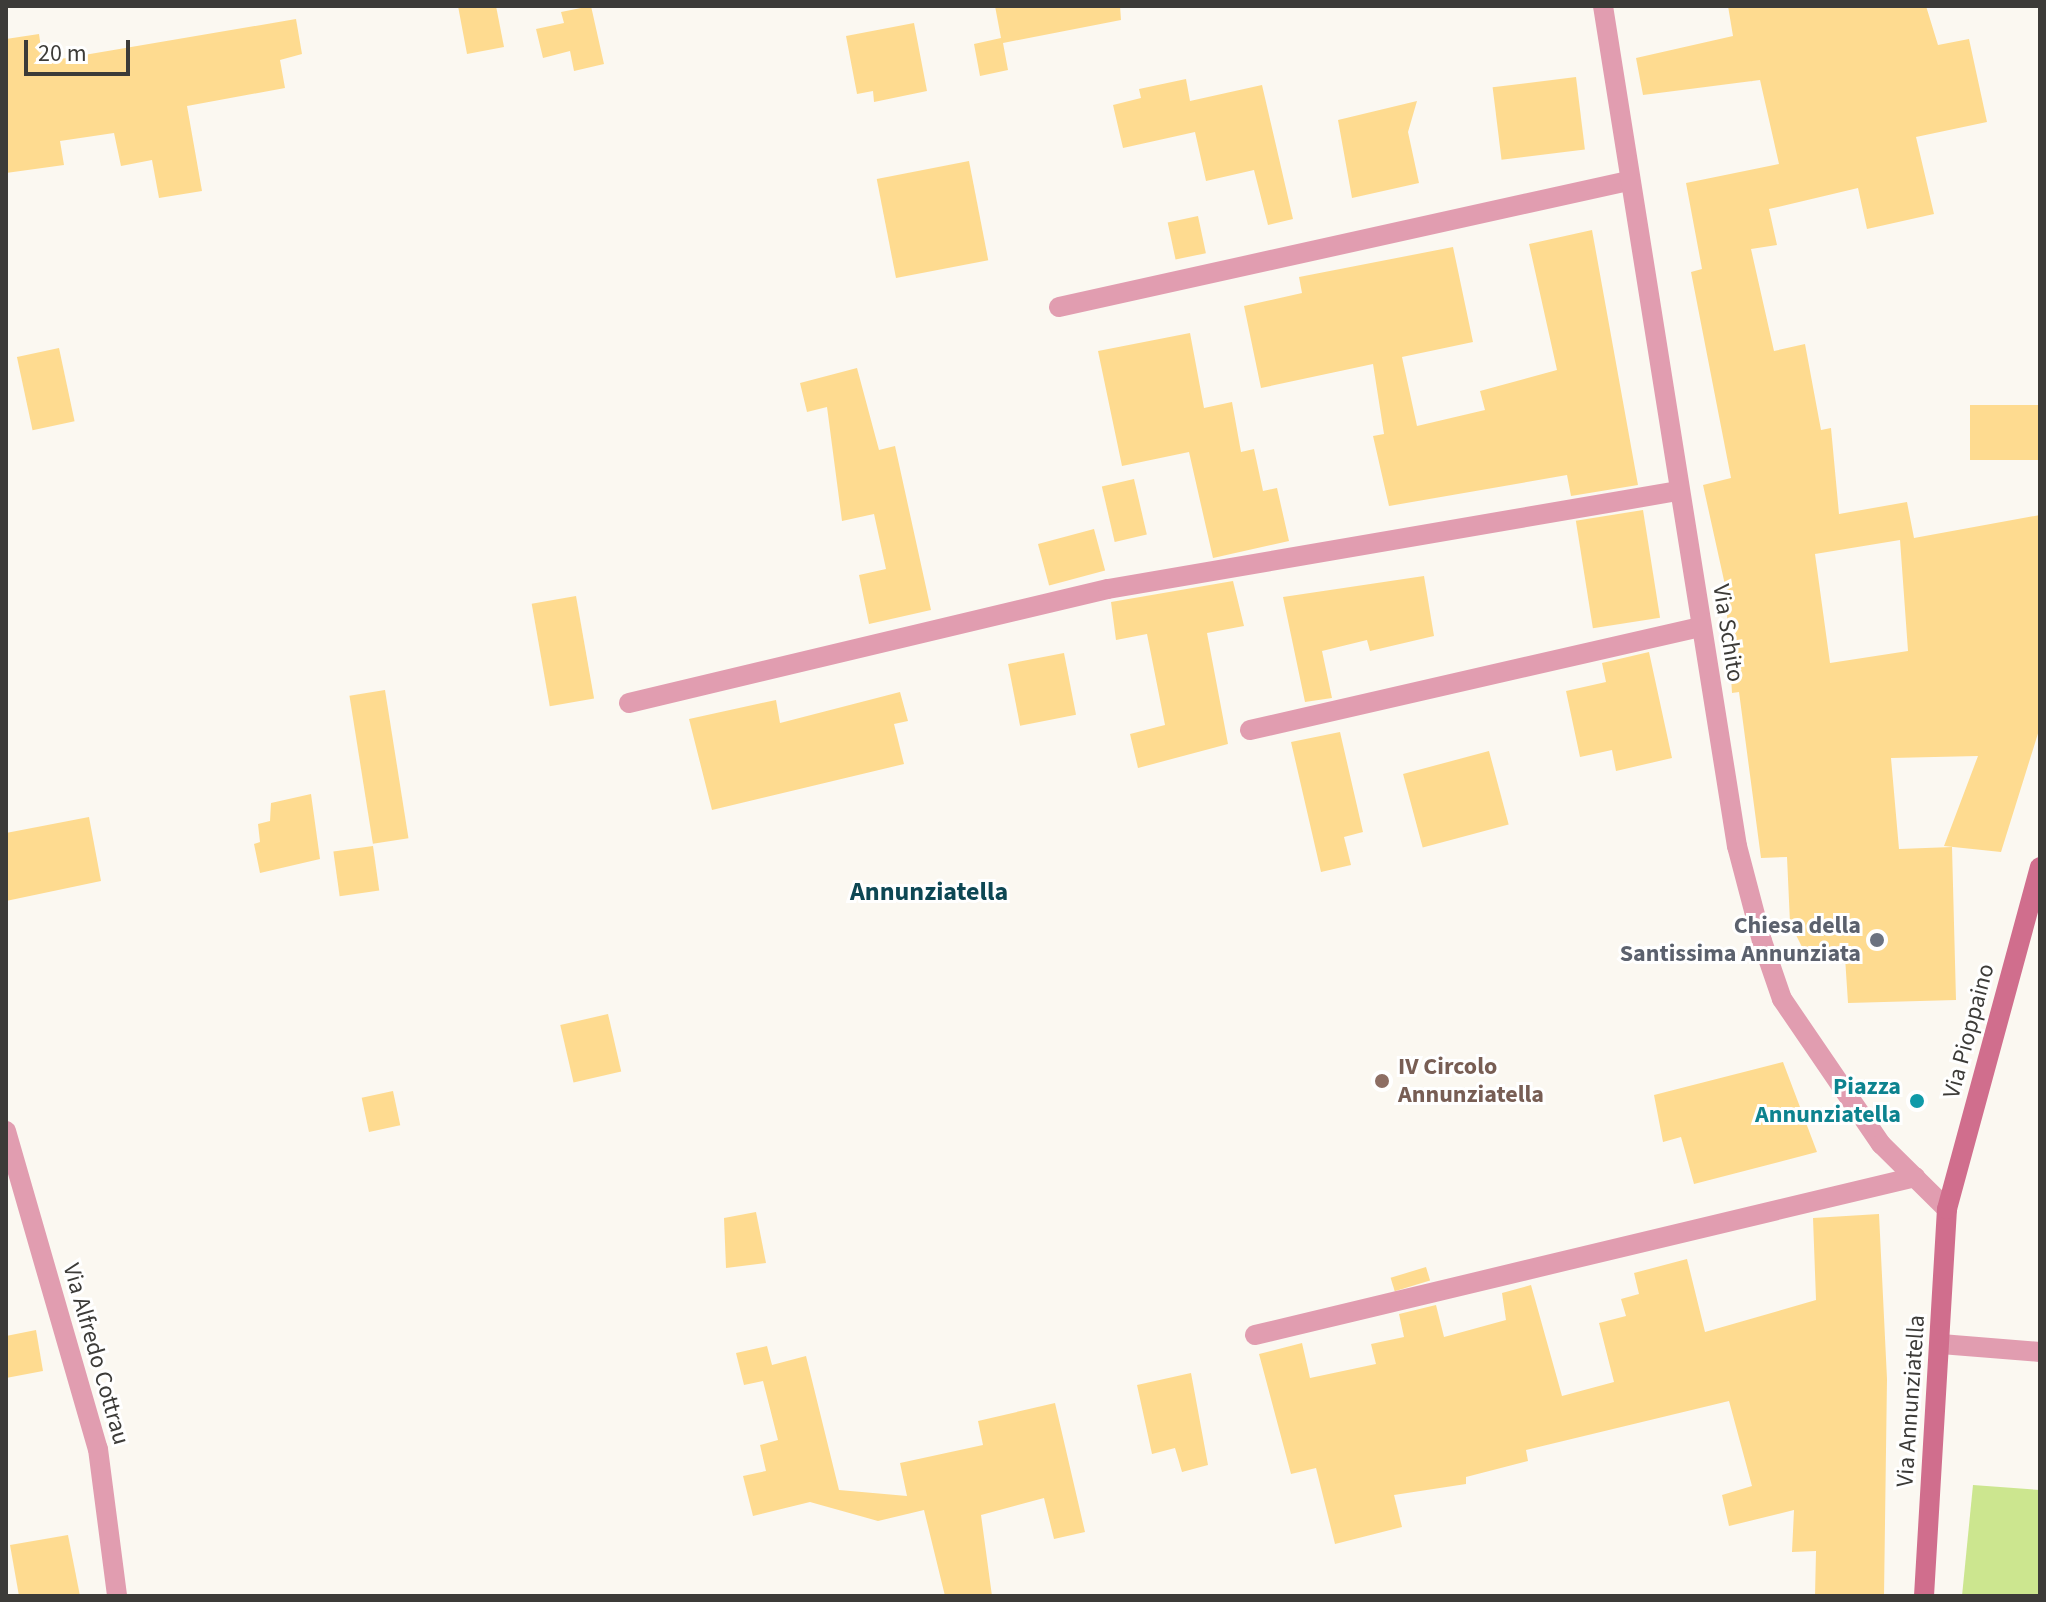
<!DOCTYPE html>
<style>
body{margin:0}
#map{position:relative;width:2046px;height:1602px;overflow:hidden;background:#fbf8f1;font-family:"Source Sans 3",sans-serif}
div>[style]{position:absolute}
.green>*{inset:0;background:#cce68f}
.building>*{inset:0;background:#fedb90;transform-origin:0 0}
.minor>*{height:20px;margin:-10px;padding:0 10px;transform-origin:10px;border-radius:10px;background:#e19db0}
.tertiary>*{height:20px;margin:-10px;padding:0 10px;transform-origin:10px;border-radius:10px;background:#e19db0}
.secondary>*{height:20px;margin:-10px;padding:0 10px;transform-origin:10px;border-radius:10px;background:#d06e8d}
.dots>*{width:22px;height:22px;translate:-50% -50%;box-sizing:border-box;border:4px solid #fff;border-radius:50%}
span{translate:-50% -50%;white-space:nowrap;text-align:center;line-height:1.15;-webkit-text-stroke:6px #fff;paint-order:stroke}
.street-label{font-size:24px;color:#3c3b38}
.worship-label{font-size:24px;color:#5b616d;font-weight:700}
.right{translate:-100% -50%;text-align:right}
.education-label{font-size:24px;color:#785e54;font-weight:700}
.left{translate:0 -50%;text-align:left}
.culture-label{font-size:24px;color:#0d838f;font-weight:700}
.neighbourhood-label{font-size:26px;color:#0d4754;font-weight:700}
.frame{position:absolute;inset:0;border:8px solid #3c3b38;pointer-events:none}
.scale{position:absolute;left:24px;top:40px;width:106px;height:36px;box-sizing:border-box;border:4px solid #3c3b38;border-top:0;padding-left:10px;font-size:24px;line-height:28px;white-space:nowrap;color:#3c3b38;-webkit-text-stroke:6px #fff;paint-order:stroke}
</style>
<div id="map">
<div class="green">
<i style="clip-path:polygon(1973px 1485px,2040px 1490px,2040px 1596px,1962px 1596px)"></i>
</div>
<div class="building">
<i style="clip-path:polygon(458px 6px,496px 6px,504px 47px,467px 54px)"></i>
<i style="clip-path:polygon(591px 6px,604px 64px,574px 71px,570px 51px,543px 58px,536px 29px,564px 23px,561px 12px)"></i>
<i style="clip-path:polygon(995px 6px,1120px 6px,1121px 20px,1003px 43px,1008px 70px,980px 76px,974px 44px,1001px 38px)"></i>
<i style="clip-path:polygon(evenodd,1728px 6px,1926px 6px,1938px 45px,1969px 39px,1987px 122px,1916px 137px,1934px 214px,1867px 229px,1858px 188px,1769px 209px,1777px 245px,1751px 249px,1774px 351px,1805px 344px,1821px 430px,1831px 428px,1839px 514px,1907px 502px,1914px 538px,2040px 515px,2040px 727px,2001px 852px,1944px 846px,1978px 756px,1891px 758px,1899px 849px,1952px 847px,1956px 1000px,1848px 1003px,1845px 957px,1808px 959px,1790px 923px,1787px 857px,1761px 858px,1739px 692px,1732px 693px,1725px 585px,1703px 485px,1731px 478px,1691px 272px,1702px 269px,1686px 183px,1779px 164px,1760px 80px,1643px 95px,1636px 58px,1733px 36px,1728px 6px,1900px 540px,1908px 651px,1830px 663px,1815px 554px,1900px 540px)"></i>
<i style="clip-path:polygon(296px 19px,302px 54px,280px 60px,285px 88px,187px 106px,202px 191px,159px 198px,152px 160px,121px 166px,114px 133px,60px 141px,64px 165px,6px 173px,6px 39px,39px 34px,43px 62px)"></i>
<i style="clip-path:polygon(914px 23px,927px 91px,874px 102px,873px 91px,857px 94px,846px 36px)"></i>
<i style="left:1576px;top:77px;width:73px;height:84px;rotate:83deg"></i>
<i style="clip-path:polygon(1186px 79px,1190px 101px,1262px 85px,1293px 219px,1268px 225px,1254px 170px,1206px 181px,1195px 132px,1123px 148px,1113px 105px,1141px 98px,1139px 89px)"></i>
<i style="clip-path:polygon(1417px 101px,1408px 132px,1419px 183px,1352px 198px,1338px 120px)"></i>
<i style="left:969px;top:161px;width:101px;height:94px;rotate:79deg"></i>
<i style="left:1198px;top:216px;width:38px;height:31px;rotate:78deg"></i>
<i style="clip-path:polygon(1592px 230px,1638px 485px,1571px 496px,1567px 475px,1389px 506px,1373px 436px,1384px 434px,1373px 364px,1261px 388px,1244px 306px,1302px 293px,1299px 277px,1453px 247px,1473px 342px,1402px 357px,1417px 426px,1485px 410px,1480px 391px,1557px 370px,1529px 244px)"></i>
<i style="clip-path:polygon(1190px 333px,1204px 408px,1232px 402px,1241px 452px,1254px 449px,1263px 491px,1277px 488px,1289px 541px,1213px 558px,1189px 452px,1122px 466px,1098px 351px)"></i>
<i style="left:59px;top:348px;width:75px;height:43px;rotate:78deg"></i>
<i style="clip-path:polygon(857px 368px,879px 450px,895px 446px,931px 610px,869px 624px,859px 575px,886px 569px,874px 514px,842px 521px,827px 407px,807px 412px,800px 383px)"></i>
<i style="left:2040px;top:405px;width:55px;height:70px;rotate:90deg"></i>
<i style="left:1134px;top:479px;width:57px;height:33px;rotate:77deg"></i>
<i style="left:1643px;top:510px;width:109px;height:68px;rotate:81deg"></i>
<i style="left:1094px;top:529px;width:43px;height:58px;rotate:75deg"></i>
<i style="clip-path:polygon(1424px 576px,1434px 636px,1370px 651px,1367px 640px,1322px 651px,1332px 698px,1305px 702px,1283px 597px)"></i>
<i style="clip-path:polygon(1233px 581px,1244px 626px,1207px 633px,1228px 744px,1138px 768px,1130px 734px,1165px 725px,1147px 634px,1116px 640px,1111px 602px)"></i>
<i style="left:576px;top:596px;width:104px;height:45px;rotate:80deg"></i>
<i style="clip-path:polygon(1649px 652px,1672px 758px,1616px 771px,1612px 750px,1580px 757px,1566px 691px,1606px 682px,1602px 663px)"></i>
<i style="left:1064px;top:653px;width:63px;height:57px;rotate:79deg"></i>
<i style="left:385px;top:690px;width:150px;height:36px;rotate:81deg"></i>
<i style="clip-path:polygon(900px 692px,908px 721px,894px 724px,904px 764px,712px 810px,689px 719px,776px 700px,780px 723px)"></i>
<i style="clip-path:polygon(1340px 732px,1363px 832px,1344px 837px,1351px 865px,1321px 872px,1291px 742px)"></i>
<i style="left:1489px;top:751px;width:76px;height:89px;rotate:75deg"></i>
<i style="clip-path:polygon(311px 794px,320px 859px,260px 873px,254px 844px,260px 842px,258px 824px,270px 821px,271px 803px)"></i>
<i style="clip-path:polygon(89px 817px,101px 881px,6px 901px,6px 833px)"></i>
<i style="left:373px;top:846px;width:45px;height:40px;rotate:82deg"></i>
<i style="left:608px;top:1014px;width:59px;height:49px;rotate:77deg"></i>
<i style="clip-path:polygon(1783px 1062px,1817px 1152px,1694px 1184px,1681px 1137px,1663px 1142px,1654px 1095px)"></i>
<i style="left:393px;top:1091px;width:35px;height:32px;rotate:78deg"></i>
<i style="clip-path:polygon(756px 1212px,766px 1263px,726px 1268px,724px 1218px)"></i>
<i style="clip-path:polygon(1879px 1214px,1887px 1379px,1884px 1596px,1815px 1596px,1816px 1551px,1792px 1552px,1794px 1510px,1729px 1526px,1722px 1495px,1752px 1486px,1729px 1401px,1526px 1450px,1528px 1461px,1466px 1477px,1466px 1484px,1394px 1495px,1402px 1527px,1335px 1544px,1316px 1468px,1291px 1474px,1259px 1354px,1302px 1343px,1310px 1378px,1376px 1364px,1371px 1344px,1404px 1337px,1399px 1314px,1436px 1305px,1444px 1337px,1506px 1320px,1502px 1293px,1531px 1285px,1562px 1396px,1614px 1382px,1599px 1323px,1626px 1316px,1621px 1299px,1639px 1294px,1634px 1273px,1687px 1259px,1705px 1332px,1816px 1300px,1813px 1218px)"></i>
<i style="left:1426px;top:1267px;width:14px;height:37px;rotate:73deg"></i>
<i style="clip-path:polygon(36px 1330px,43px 1371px,6px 1378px,6px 1336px)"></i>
<i style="clip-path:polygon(767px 1346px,772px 1365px,806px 1356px,839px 1490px,907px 1496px,900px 1463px,983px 1445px,978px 1421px,1055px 1403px,1085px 1532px,1054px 1539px,1044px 1498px,981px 1515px,992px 1596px,945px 1596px,924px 1510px,878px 1521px,810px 1502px,753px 1516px,743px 1476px,766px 1471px,760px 1445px,778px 1440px,763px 1381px,744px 1385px,736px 1353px)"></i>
<i style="clip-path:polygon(1191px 1373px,1208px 1465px,1182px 1472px,1175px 1448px,1152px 1454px,1137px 1385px)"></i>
<i style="clip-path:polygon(68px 1535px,80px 1596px,19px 1596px,10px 1545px)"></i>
</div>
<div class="minor">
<i style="left:1059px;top:307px;width:583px;rotate:-12.49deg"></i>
<i style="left:629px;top:703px;width:492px;rotate:-13.4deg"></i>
<i style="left:1108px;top:589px;width:578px;rotate:-9.76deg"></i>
<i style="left:1250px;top:730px;width:463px;rotate:-12.9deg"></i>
<i style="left:6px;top:1131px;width:331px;rotate:73.9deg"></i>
<i style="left:98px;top:1449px;width:148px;rotate:82.6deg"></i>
<i style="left:1255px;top:1335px;width:679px;rotate:-13.46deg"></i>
<i style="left:1941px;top:1344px;width:99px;rotate:4.6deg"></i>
</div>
<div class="tertiary">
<i style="left:1603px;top:6px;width:851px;rotate:80.94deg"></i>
<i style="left:1737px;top:846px;width:98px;rotate:75.3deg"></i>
<i style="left:1762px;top:941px;width:61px;rotate:71deg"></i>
<i style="left:1782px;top:999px;width:176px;rotate:55.7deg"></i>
<i style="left:1881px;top:1144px;width:93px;rotate:44.6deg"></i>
</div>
<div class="secondary">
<i style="left:1924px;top:1596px;width:388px;rotate:-86.6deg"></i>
<i style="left:1947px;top:1209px;width:354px;rotate:-74.8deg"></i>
</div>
<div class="dots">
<i style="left:1877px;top:940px;background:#6b7280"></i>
<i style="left:1382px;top:1081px;background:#8d6e63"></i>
<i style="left:1917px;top:1101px;background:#0f9aa8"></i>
</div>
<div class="street-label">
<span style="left:1728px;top:633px;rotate:81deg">Via Schito</span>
<span style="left:1969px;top:1031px;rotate:-75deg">Via Pioppaino</span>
<span style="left:96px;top:1354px;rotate:74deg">Via Alfredo Cottrau</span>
<span style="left:1911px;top:1401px;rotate:-86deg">Via Annunziatella</span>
</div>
<div class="worship-label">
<span class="right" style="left:1861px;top:940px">Chiesa della<br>Santissima Annunziata</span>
</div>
<div class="education-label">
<span class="left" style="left:1398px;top:1081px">IV Circolo<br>Annunziatella</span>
</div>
<div class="culture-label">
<span class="right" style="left:1901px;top:1101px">Piazza<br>Annunziatella</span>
</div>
<div class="neighbourhood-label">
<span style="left:929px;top:892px">Annunziatella</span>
</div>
<div class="frame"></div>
<div class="scale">20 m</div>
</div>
